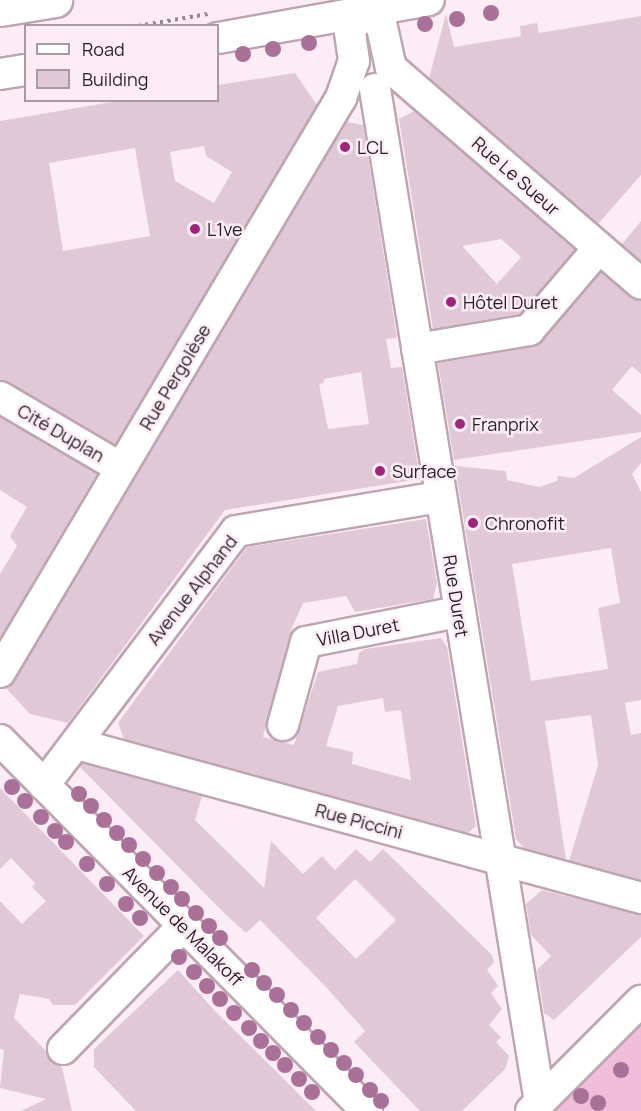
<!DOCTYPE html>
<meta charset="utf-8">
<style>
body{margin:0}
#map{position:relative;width:641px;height:1111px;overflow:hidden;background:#fcecf5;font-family:Manrope,sans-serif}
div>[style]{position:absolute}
.green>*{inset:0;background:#f0bcd9}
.building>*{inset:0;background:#e1c8d6}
.path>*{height:4px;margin-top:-2px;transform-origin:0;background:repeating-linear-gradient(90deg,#94888f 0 3px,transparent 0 7.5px)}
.roads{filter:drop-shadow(2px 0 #bda5b2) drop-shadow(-2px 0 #bda5b2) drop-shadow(0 2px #bda5b2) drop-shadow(0 -2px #bda5b2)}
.minor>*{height:30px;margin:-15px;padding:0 15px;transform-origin:15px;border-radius:15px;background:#fff}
.major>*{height:33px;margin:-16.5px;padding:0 16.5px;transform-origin:16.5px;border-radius:16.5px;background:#fff}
.trees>*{width:16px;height:16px;margin:-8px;border-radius:50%;background:#aa7198}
.dots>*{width:16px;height:16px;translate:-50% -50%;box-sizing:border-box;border:3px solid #fcecf5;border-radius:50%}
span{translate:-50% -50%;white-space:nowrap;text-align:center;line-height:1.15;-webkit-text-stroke:5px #fcecf5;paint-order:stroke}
.poi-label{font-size:18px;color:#271e23}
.left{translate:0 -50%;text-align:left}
.street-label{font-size:18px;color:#271e23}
.legend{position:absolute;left:24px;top:24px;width:195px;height:78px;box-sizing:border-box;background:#fcecf5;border:2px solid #a79aa1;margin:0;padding:8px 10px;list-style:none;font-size:18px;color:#271e23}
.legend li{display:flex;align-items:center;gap:12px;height:30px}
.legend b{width:30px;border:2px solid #a79aa1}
</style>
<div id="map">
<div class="green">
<i style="clip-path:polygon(641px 1021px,641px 1111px,556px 1111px,575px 1087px)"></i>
</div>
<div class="building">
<i style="clip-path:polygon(446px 14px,454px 47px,521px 36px,520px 26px,537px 23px,539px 33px,641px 16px,641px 175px,598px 224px,429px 78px)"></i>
<i style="clip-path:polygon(evenodd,295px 73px,317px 105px,115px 445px,0 380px,0 121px,124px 100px,218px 100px,218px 85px,295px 73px,204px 146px,206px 156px,232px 172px,214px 203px,175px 181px,170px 152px,204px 146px,295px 73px,135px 148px,150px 236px,63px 251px,49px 163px,135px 148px)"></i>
<i style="clip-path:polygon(evenodd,414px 111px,575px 250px,520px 314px,433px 329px,399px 119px,414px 111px,501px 239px,521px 257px,497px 284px,462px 246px,501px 239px)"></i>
<i style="clip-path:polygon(evenodd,347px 122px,363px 125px,397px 338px,386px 339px,391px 368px,402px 367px,420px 479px,225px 510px,68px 723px,30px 714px,6px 688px,15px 681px,347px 122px,361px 372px,369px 424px,328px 429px,319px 384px,324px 383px,324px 379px,361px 372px)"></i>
<i style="clip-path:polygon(641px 221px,641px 261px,622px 244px)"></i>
<i style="clip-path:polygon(601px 272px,630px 297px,641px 301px,641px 374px,632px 366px,612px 390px,641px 415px,641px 432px,454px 460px,438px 363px,536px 346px)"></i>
<i style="clip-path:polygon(0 417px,97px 474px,0 638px,0 574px,17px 546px,10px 536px,27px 507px,0 490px)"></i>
<i style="clip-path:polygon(evenodd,641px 437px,641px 463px,632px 474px,641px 492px,641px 700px,625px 703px,631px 735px,641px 733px,641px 880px,569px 861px,598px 765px,591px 715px,545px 721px,566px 860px,524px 848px,516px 839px,455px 466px,506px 471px,507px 480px,539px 487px,557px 481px,558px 476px,574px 478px,641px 437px,611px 548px,620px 603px,598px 608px,608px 669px,531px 681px,512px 564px,611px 548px)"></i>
<i style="clip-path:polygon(evenodd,426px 519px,437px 583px,433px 599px,355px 612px,346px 596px,303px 603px,292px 628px,263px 737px,294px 745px,318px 672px,357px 664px,359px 653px,365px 649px,441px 638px,447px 647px,476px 826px,468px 833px,124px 739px,118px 723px,247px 547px,426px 519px,383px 698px,385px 712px,401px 710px,411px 780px,352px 764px,353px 752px,326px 746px,338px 706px,383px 698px)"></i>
<i style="clip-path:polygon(evenodd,82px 763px,202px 796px,195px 820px,264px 888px,271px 841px,303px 874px,322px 856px,335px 870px,356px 849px,370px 862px,383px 849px,492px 955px,494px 962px,487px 970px,498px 986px,491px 993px,502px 1009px,489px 1025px,501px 1037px,496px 1042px,509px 1056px,505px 1069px,462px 1111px,420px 1111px,354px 1042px,365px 1031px,327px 988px,260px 920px,246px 933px,223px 912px,80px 767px,82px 763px,355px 879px,396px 920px,356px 959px,316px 918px,355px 879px)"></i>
<i style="clip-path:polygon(0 788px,144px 936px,75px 1005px,53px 1005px,49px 999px,20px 994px,14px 1018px,46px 1051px,51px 1061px,62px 1067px,72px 1111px,21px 1111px,46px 1099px,0 1088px,4px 1050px,0 1049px,0 901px,22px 924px,46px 901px,32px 887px,35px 883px,11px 858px,0 869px)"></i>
<i style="clip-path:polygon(542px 890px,641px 915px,641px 937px,554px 1020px,544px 1013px,537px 970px,551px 956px,531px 935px,526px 904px)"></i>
<i style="clip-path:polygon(178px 970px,215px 1011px,316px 1111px,136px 1111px,94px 1067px,94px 1049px)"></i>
</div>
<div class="path">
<i style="left:138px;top:26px;width:71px;rotate:-9.7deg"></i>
</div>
<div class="roads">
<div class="minor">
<i style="left:361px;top:12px;width:23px;rotate:29deg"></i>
<i style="left:381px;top:23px;width:46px;rotate:77.5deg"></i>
<i style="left:391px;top:68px;width:330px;rotate:40.8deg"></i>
<i style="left:218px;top:38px;width:214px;rotate:-10.2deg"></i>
<i style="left:0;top:74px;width:26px;rotate:-9deg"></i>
<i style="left:375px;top:89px;width:1026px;rotate:80.75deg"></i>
<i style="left:540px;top:1102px;width:10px;rotate:119deg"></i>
<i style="left:417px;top:349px;width:114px;rotate:-9.6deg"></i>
<i style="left:529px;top:330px;width:108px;rotate:-49.5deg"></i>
<i style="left:0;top:397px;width:140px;rotate:30.4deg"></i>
<i style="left:0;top:672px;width:668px;rotate:-59.29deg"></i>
<i style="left:341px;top:98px;width:39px;rotate:-71deg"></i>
<i style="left:354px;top:61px;width:30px;rotate:-98deg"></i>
<i style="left:350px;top:31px;width:22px;rotate:-60deg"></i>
<i style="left:361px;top:12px;width:12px;rotate:-99deg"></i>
<i style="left:283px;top:725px;width:86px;rotate:-74.5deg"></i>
<i style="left:306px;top:642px;width:155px;rotate:-11.2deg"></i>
<i style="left:0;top:740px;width:522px;rotate:45.31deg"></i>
<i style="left:77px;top:744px;width:585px;rotate:15.27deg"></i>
<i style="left:44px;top:785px;width:318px;rotate:-52.9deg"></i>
<i style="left:236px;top:531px;width:207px;rotate:-9.5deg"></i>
<i style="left:63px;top:1049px;width:172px;rotate:-45.7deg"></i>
<i style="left:531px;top:1111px;width:156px;rotate:-45deg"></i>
</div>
<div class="major">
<i style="left:0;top:9px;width:56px;rotate:-9.3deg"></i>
</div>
</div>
<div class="trees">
<i style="left:491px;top:13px"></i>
<i style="left:457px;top:19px"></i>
<i style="left:425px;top:24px"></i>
<i style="left:309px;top:43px"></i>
<i style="left:273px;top:49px"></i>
<i style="left:243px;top:54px"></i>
<i style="left:12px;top:787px"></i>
<i style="left:79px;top:794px"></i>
<i style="left:25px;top:801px"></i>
<i style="left:91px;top:806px"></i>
<i style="left:41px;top:817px"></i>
<i style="left:104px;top:820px"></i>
<i style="left:55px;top:831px"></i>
<i style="left:117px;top:833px"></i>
<i style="left:66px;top:842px"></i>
<i style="left:129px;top:845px"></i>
<i style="left:143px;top:859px"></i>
<i style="left:87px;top:864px"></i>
<i style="left:157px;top:873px"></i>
<i style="left:107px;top:884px"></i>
<i style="left:171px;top:887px"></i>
<i style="left:182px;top:899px"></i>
<i style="left:126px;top:904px"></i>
<i style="left:196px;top:913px"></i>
<i style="left:140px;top:918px"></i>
<i style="left:209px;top:926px"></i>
<i style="left:220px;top:938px"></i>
<i style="left:179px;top:957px"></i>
<i style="left:252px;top:970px"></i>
<i style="left:194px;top:972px"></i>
<i style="left:264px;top:983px"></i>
<i style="left:207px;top:986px"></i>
<i style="left:277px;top:995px"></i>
<i style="left:220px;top:999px"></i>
<i style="left:291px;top:1010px"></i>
<i style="left:234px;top:1013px"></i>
<i style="left:304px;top:1023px"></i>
<i style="left:249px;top:1028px"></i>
<i style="left:318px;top:1037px"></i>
<i style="left:261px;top:1041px"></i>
<i style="left:331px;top:1050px"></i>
<i style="left:273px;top:1053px"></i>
<i style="left:344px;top:1063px"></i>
<i style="left:285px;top:1065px"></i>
<i style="left:621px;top:1070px"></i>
<i style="left:356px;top:1075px"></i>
<i style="left:299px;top:1079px"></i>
<i style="left:370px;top:1090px"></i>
<i style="left:312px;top:1092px"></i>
<i style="left:581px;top:1096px"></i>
<i style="left:381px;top:1101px"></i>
<i style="left:598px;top:1103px"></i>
</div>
<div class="dots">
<i style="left:345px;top:147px;background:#a02479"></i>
<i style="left:195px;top:229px;background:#a02479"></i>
<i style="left:451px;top:302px;background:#a02479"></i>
<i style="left:460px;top:424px;background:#a02479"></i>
<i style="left:380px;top:471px;background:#a02479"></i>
<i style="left:473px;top:523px;background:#a02479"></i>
</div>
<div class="poi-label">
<span class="left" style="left:357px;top:147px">LCL</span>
<span class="left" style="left:207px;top:229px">L1ve</span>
<span class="left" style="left:463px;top:302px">Hôtel Duret</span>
<span class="left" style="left:472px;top:424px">Franprix</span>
<span class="left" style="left:392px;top:471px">Surface</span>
<span class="left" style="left:485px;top:523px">Chronofit</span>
</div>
<div class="street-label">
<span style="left:516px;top:176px;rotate:41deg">Rue Le Sueur</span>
<span style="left:175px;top:377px;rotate:-59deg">Rue Pergolèse</span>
<span style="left:61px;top:433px;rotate:30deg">Cité Duplan</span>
<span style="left:192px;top:590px;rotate:-52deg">Avenue Alphand</span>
<span style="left:456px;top:596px;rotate:81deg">Rue Duret</span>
<span style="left:358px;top:632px;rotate:-11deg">Villa Duret</span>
<span style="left:359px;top:821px;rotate:15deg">Rue Piccini</span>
<span style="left:183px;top:926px;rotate:45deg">Avenue de Malakoff</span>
</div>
<ul class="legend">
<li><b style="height:8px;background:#fff"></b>Road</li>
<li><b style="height:16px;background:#e1c8d6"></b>Building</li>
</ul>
</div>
